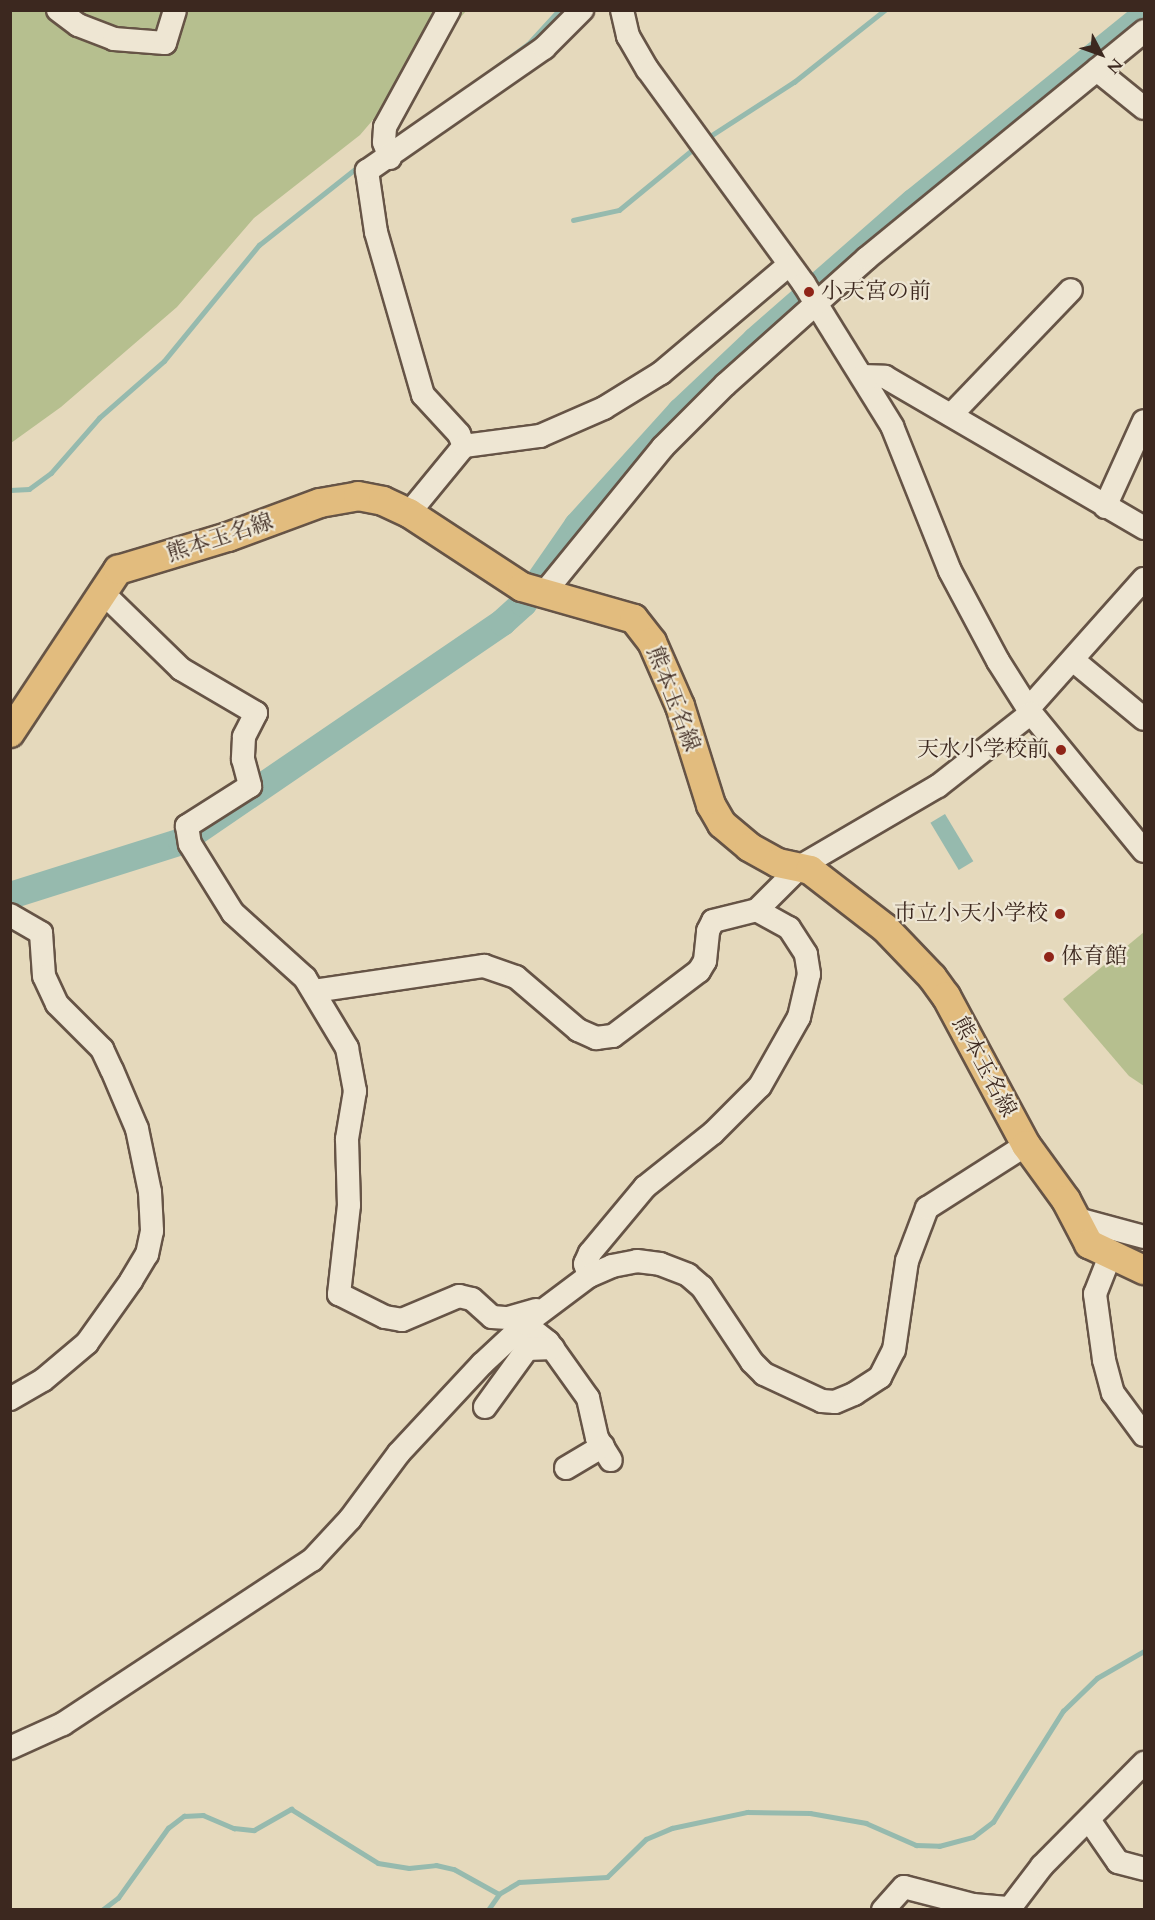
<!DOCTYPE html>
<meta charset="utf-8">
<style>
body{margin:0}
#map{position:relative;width:1155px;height:1920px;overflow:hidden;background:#e5d9bc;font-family:Cardo,"Noto Serif JP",serif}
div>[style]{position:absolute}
.green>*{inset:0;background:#b6bf8f}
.water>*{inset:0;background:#96baae;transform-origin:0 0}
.stream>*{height:4.5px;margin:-2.25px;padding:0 2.25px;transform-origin:2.25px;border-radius:2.25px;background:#96baae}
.river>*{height:27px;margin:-13.5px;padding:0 13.5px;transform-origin:13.5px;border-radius:13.5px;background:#96baae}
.roads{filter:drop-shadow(2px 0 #665446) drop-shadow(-2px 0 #665446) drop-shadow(0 2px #665446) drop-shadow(0 -2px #665446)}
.minor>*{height:22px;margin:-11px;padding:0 11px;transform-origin:11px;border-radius:11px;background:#eee6d3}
.major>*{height:28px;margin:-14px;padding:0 14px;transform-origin:14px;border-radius:14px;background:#e2bc7e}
.dots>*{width:16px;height:16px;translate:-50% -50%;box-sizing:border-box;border:3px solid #eee6d3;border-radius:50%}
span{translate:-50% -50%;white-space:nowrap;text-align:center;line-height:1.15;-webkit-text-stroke:4.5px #eee6d3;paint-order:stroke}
.poi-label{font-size:22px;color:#3c281f}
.left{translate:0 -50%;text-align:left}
.right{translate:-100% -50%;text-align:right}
.street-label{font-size:22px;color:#3c281f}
.frame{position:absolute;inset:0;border:12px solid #3c281f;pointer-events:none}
.north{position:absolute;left:1071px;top:24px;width:60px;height:60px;-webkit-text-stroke:4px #eee6d3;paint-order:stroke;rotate:131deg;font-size:16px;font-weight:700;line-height:24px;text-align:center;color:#3c281f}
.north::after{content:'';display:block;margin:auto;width:21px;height:27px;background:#3c281f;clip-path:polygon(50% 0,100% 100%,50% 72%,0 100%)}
</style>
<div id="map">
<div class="green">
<i style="clip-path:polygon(11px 11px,466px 11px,360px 135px,254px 218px,177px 307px,61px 407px,11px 443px)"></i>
<i style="clip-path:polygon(1144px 932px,1144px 1086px,1129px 1076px,1063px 999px)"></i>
</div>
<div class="water">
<i style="left:945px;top:814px;width:55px;height:17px;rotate:59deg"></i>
</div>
<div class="stream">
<i style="left:480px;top:79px;width:59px;rotate:-36.1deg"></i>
<i style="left:528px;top:44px;width:46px;rotate:-47.6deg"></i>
<i style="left:712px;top:135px;width:98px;rotate:-32.9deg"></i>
<i style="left:794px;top:82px;width:116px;rotate:-38.4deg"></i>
<i style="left:573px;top:220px;width:47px;rotate:-12.3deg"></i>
<i style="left:619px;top:210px;width:94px;rotate:-39.4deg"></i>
<i style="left:10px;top:490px;width:19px;rotate:-3deg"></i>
<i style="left:29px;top:489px;width:27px;rotate:-36deg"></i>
<i style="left:51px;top:473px;width:73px;rotate:-48.9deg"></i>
<i style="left:99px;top:418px;width:86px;rotate:-41.2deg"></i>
<i style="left:164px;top:361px;width:150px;rotate:-50.7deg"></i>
<i style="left:259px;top:245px;width:134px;rotate:-38.3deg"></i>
<i style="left:102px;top:1910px;width:20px;rotate:-37deg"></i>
<i style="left:118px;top:1898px;width:86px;rotate:-54.5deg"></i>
<i style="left:168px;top:1828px;width:20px;rotate:-37deg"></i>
<i style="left:184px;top:1816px;width:19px;rotate:-3deg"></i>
<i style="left:203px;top:1815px;width:34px;rotate:23deg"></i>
<i style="left:234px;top:1828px;width:20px;rotate:6deg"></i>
<i style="left:254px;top:1830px;width:43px;rotate:-29.6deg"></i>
<i style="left:291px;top:1809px;width:102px;rotate:31.8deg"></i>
<i style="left:378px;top:1863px;width:31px;rotate:9deg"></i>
<i style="left:409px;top:1868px;width:27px;rotate:-6deg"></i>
<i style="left:436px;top:1865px;width:18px;rotate:13deg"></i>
<i style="left:454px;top:1869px;width:51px;rotate:29.1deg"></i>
<i style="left:488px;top:1910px;width:19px;rotate:-55deg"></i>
<i style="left:499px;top:1894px;width:23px;rotate:-31deg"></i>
<i style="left:519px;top:1882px;width:88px;rotate:-3.3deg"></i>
<i style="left:607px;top:1877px;width:54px;rotate:-44.3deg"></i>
<i style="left:646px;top:1839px;width:28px;rotate:-23deg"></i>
<i style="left:672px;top:1828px;width:77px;rotate:-12deg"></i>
<i style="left:747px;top:1812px;width:63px;rotate:0.9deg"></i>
<i style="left:810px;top:1813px;width:57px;rotate:10.1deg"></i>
<i style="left:866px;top:1823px;width:55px;rotate:23.7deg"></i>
<i style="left:916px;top:1845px;width:23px;rotate:2deg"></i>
<i style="left:939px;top:1846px;width:35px;rotate:-15deg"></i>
<i style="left:973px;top:1837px;width:25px;rotate:-37deg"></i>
<i style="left:993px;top:1822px;width:131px;rotate:-57.8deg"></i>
<i style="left:1063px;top:1711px;width:47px;rotate:-44.1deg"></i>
<i style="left:1097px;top:1678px;width:54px;rotate:-29.9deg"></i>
</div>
<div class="river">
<i style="left:10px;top:895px;width:179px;rotate:-17.5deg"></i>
<i style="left:181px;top:841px;width:389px;rotate:-34.3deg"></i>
<i style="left:502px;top:622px;width:28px;rotate:-42deg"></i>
<i style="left:523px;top:603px;width:95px;rotate:-55.3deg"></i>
<i style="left:577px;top:525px;width:154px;rotate:-47.9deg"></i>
<i style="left:680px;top:411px;width:103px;rotate:-43.4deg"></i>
<i style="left:755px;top:340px;width:211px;rotate:-41.2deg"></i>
<i style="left:914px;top:201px;width:296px;rotate:-39deg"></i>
</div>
<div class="roads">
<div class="minor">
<i style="left:58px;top:10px;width:25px;rotate:37deg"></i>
<i style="left:78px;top:25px;width:39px;rotate:21deg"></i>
<i style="left:114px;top:39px;width:51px;rotate:4.5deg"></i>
<i style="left:165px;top:43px;width:34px;rotate:-73deg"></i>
<i style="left:622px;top:10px;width:27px;rotate:77deg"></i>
<i style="left:628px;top:36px;width:39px;rotate:60deg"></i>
<i style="left:648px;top:70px;width:265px;rotate:53.9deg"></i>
<i style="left:804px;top:284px;width:167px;rotate:58.2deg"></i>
<i style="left:892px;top:426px;width:156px;rotate:68.2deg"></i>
<i style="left:950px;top:571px;width:102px;rotate:61.9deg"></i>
<i style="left:998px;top:661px;width:62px;rotate:57.6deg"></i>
<i style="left:1031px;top:713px;width:178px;rotate:50.7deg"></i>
<i style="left:1097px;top:70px;width:60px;rotate:39deg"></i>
<i style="left:390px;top:158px;width:17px;rotate:-111deg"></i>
<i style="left:384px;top:142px;width:15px;rotate:-86deg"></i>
<i style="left:385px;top:127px;width:133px;rotate:-61.3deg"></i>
<i style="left:862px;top:376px;width:23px;rotate:2deg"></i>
<i style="left:885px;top:377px;width:300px;rotate:30.2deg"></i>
<i style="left:951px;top:415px;width:173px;rotate:-46.2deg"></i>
<i style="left:464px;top:446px;width:13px;rotate:-113deg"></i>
<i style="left:459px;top:434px;width:53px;rotate:-132.7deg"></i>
<i style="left:423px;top:395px;width:170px;rotate:-106.1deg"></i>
<i style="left:376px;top:232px;width:62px;rotate:-98.4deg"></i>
<i style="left:367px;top:171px;width:216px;rotate:-34.8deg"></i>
<i style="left:544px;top:48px;width:54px;rotate:-45deg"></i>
<i style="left:1105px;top:507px;width:94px;rotate:-65.6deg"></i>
<i style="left:409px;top:513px;width:87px;rotate:-50.6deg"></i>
<i style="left:464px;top:446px;width:77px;rotate:-7.5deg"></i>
<i style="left:540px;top:436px;width:70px;rotate:-23.6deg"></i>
<i style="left:604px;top:408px;width:67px;rotate:-31.6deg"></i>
<i style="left:661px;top:373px;width:167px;rotate:-40.2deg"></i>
<i style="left:101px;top:591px;width:112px;rotate:44.3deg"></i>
<i style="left:181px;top:669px;width:87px;rotate:30.4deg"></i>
<i style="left:256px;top:713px;width:27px;rotate:117deg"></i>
<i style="left:244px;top:737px;width:22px;rotate:93deg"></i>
<i style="left:243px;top:759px;width:28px;rotate:75deg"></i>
<i style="left:250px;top:786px;width:75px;rotate:147.6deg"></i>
<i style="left:187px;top:826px;width:18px;rotate:81deg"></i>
<i style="left:190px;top:844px;width:81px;rotate:58.1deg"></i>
<i style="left:233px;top:913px;width:97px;rotate:42.1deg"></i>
<i style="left:305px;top:978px;width:82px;rotate:59deg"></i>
<i style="left:347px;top:1048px;width:44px;rotate:79.5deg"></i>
<i style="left:355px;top:1091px;width:49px;rotate:99.5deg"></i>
<i style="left:347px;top:1139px;width:66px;rotate:88.3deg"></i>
<i style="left:349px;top:1205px;width:90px;rotate:96.4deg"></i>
<i style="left:339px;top:1294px;width:51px;rotate:26.6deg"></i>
<i style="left:385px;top:1317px;width:17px;rotate:10deg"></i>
<i style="left:402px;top:1320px;width:62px;rotate:-22.8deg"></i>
<i style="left:459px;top:1296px;width:13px;rotate:13deg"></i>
<i style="left:472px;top:1299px;width:27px;rotate:42deg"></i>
<i style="left:492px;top:1317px;width:16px;rotate:4deg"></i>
<i style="left:508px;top:1318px;width:29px;rotate:-16deg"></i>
<i style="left:544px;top:593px;width:188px;rotate:-50.8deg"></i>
<i style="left:663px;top:447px;width:88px;rotate:-45deg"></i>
<i style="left:725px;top:385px;width:191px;rotate:-41.8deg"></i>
<i style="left:867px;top:258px;width:358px;rotate:-39.3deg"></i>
<i style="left:1073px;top:660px;width:92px;rotate:39.7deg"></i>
<i style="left:1028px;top:709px;width:174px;rotate:-48.3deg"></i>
<i style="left:10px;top:915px;width:36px;rotate:30deg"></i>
<i style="left:41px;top:933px;width:43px;rotate:86deg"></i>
<i style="left:44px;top:976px;width:31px;rotate:65deg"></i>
<i style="left:57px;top:1004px;width:64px;rotate:45deg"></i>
<i style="left:102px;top:1049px;width:23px;rotate:65deg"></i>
<i style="left:112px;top:1070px;width:64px;rotate:67deg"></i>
<i style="left:137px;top:1129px;width:64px;rotate:78.3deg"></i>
<i style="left:150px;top:1192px;width:39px;rotate:87deg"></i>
<i style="left:152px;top:1231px;width:24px;rotate:102deg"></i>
<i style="left:147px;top:1254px;width:31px;rotate:121deg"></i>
<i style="left:131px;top:1281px;width:76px;rotate:125.4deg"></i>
<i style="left:87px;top:1343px;width:57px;rotate:139.9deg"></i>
<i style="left:43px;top:1380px;width:38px;rotate:150deg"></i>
<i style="left:314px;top:991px;width:172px;rotate:-8.4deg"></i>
<i style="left:484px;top:966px;width:34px;rotate:19deg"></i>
<i style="left:516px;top:977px;width:82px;rotate:40.5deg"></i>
<i style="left:578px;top:1030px;width:20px;rotate:24deg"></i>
<i style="left:596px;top:1038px;width:17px;rotate:-7deg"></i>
<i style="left:613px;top:1036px;width:108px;rotate:-37.1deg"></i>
<i style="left:699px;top:971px;width:12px;rotate:-59deg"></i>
<i style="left:705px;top:961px;width:30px;rotate:-84deg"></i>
<i style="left:708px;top:931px;width:11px;rotate:-63deg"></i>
<i style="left:713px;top:921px;width:45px;rotate:-14deg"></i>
<i style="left:757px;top:910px;width:62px;rotate:-45deg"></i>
<i style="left:801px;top:866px;width:159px;rotate:-30.3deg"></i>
<i style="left:938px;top:786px;width:118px;rotate:-38.1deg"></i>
<i style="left:1077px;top:1219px;width:69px;rotate:15deg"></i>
<i style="left:1110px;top:1256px;width:41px;rotate:111.5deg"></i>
<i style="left:1095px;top:1294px;width:67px;rotate:82.2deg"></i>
<i style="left:1104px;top:1360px;width:34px;rotate:75deg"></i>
<i style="left:1113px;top:1393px;width:52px;rotate:53.6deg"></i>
<i style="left:589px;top:1276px;width:13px;rotate:-108deg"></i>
<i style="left:585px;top:1264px;width:12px;rotate:-66deg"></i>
<i style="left:590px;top:1253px;width:86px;rotate:-50.2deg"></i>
<i style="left:645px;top:1187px;width:87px;rotate:-38.5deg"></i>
<i style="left:713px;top:1133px;width:66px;rotate:-45deg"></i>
<i style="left:760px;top:1086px;width:79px;rotate:-60.5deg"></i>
<i style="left:799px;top:1017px;width:44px;rotate:-76.9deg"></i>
<i style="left:809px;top:974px;width:20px;rotate:-99deg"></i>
<i style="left:806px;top:954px;width:31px;rotate:-123deg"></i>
<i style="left:789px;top:928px;width:37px;rotate:-151deg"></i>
<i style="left:525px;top:1324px;width:29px;rotate:38deg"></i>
<i style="left:548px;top:1342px;width:69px;rotate:54.5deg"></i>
<i style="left:588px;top:1398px;width:41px;rotate:77.3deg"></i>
<i style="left:597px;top:1438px;width:26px;rotate:58deg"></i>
<i style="left:485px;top:1407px;width:72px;rotate:-54.1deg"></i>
<i style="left:527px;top:1349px;width:26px;rotate:-2deg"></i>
<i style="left:566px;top:1468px;width:43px;rotate:-30.7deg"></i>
<i style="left:10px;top:1748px;width:58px;rotate:-24.4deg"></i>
<i style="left:63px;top:1724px;width:298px;rotate:-33.4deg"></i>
<i style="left:312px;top:1560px;width:56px;rotate:-47.2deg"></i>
<i style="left:350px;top:1519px;width:82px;rotate:-53.4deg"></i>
<i style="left:399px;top:1453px;width:122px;rotate:-47deg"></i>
<i style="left:482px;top:1364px;width:59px;rotate:-42.9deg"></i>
<i style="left:525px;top:1324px;width:80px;rotate:-36.9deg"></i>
<i style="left:589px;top:1276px;width:25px;rotate:-23deg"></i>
<i style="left:612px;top:1266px;width:25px;rotate:-11deg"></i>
<i style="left:637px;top:1261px;width:23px;rotate:7deg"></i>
<i style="left:660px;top:1264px;width:30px;rotate:21deg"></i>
<i style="left:688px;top:1275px;width:18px;rotate:41deg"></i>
<i style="left:702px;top:1287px;width:90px;rotate:56.3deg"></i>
<i style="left:752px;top:1362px;width:17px;rotate:45deg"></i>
<i style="left:764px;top:1374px;width:64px;rotate:25deg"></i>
<i style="left:822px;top:1401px;width:13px;rotate:4deg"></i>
<i style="left:835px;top:1402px;width:21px;rotate:-23deg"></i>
<i style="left:854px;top:1394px;width:31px;rotate:-33deg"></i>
<i style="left:880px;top:1377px;width:30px;rotate:-63deg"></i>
<i style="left:894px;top:1350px;width:90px;rotate:-81.7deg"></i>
<i style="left:907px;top:1261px;width:57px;rotate:-69.3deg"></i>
<i style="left:927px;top:1208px;width:117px;rotate:-32.5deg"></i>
<i style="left:1089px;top:1820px;width:51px;rotate:55.4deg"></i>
<i style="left:1118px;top:1862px;width:27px;rotate:15deg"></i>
<i style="left:883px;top:1910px;width:31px;rotate:-48deg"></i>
<i style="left:904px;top:1887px;width:71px;rotate:14.6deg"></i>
<i style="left:973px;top:1905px;width:37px;rotate:5deg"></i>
<i style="left:1010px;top:1908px;width:53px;rotate:-52.7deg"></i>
<i style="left:1042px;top:1866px;width:145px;rotate:-45.3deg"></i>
</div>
<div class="major">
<i style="left:10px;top:733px;width:196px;rotate:-56.5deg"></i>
<i style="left:118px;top:570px;width:115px;rotate:-16.7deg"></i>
<i style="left:228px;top:537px;width:98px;rotate:-20.3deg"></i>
<i style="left:320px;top:503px;width:39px;rotate:-10deg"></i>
<i style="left:358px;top:496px;width:25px;rotate:11deg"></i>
<i style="left:383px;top:501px;width:29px;rotate:25deg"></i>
<i style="left:409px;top:513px;width:135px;rotate:33.2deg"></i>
<i style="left:522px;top:587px;width:116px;rotate:15.9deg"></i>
<i style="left:634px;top:619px;width:29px;rotate:52deg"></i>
<i style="left:652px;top:642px;width:70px;rotate:66.4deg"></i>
<i style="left:680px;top:706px;width:104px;rotate:72.6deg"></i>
<i style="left:711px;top:805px;width:22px;rotate:60deg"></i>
<i style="left:722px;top:824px;width:35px;rotate:40deg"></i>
<i style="left:749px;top:847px;width:33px;rotate:29deg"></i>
<i style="left:778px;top:863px;width:33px;rotate:12deg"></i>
<i style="left:810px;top:870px;width:95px;rotate:37.7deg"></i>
<i style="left:885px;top:928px;width:68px;rotate:46.2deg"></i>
<i style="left:932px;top:977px;width:24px;rotate:54deg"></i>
<i style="left:946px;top:996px;width:169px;rotate:61.8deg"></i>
<i style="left:1026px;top:1145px;width:68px;rotate:54deg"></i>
<i style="left:1066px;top:1200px;width:50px;rotate:62.4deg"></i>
<i style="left:1089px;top:1244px;width:61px;rotate:25.3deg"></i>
</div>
</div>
<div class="dots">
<i style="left:809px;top:292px;background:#8f2418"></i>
<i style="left:1061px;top:750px;background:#8f2418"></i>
<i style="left:1060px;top:914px;background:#8f2418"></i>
<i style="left:1049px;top:957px;background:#8f2418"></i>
</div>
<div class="poi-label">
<span class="left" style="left:821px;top:292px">小天宮の前</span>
<span class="right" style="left:1049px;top:750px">天水小学校前</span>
<span class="right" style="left:1048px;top:914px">市立小天小学校</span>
<span class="left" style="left:1061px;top:957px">体育館</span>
</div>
<div class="street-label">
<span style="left:220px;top:538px;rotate:-18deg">熊本玉名線</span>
<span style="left:673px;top:699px;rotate:69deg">熊本玉名線</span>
<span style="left:984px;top:1067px;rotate:62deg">熊本玉名線</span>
</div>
<div class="frame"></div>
<div class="north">N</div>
</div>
